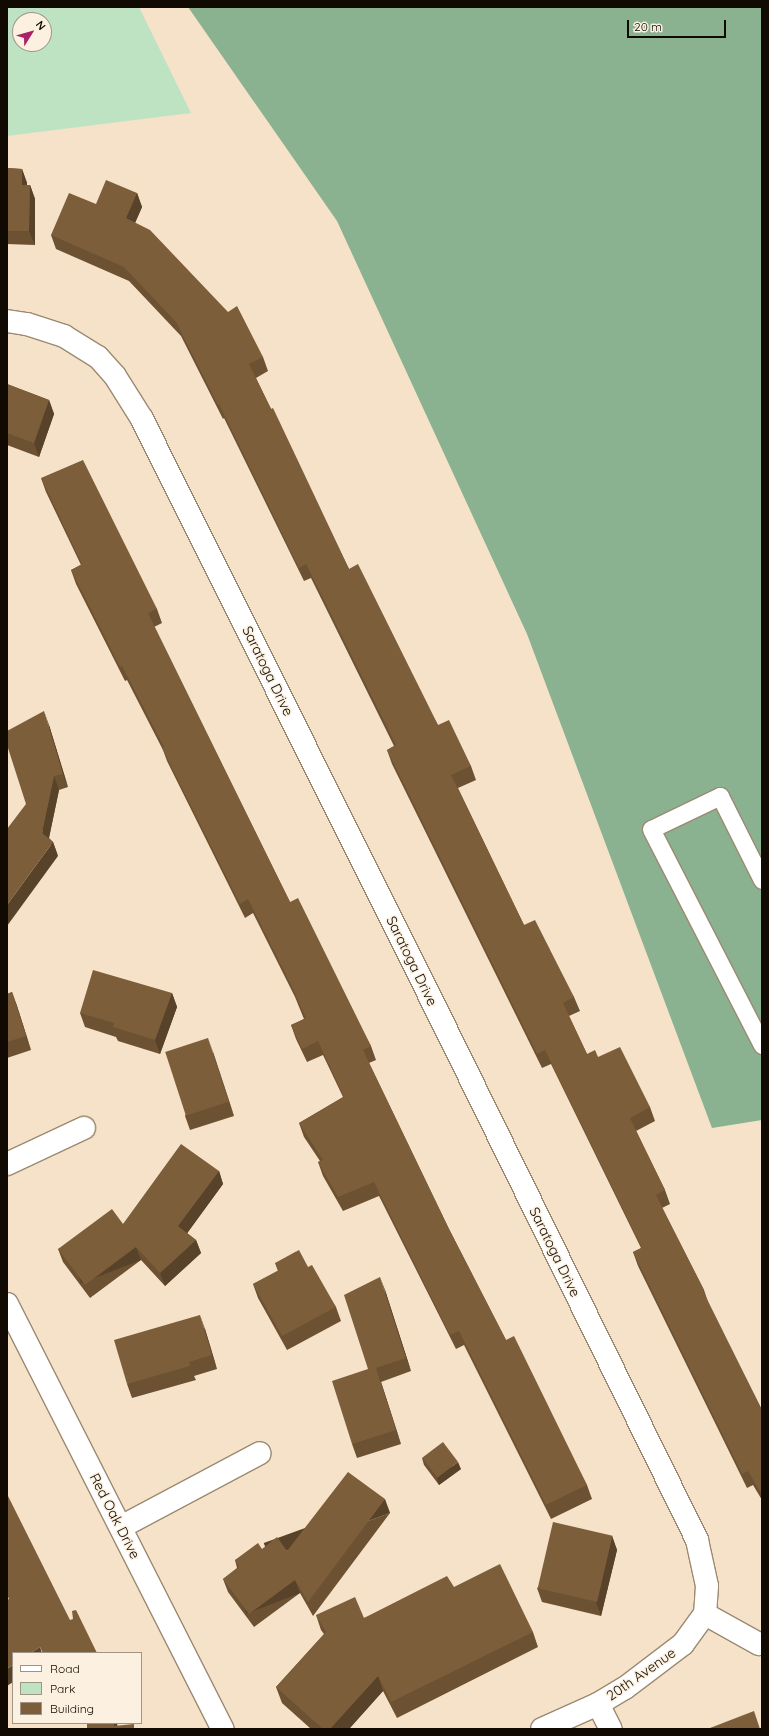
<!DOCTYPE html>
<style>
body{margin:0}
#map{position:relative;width:769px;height:1736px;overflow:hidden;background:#f5e2c8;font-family:Quicksand,sans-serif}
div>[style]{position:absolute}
.green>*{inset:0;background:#bee3c3}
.forest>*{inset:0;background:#8ab290}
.roads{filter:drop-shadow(1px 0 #9b8a71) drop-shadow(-1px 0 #9b8a71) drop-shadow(0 1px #9b8a71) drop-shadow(0 -1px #9b8a71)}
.service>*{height:17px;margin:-8.5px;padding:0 8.5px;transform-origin:8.5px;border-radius:8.5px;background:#fff}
.minor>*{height:22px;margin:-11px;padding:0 11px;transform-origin:11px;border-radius:11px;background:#fff}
.wall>*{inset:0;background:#6c5132}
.shaded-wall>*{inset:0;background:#584229;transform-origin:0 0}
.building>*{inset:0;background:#7d5e3a;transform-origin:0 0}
span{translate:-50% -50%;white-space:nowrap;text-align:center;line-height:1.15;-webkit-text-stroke:3px #fcf1e1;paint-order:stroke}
.street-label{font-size:14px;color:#100a03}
.frame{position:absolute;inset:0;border:8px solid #100a03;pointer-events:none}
.legend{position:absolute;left:12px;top:1652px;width:130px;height:72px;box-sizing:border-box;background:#fcf1e1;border:1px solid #9e9588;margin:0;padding:5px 7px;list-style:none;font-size:12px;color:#100a03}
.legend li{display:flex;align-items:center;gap:8px;height:20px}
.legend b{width:20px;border:1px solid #9e9588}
.north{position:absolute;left:12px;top:12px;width:40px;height:40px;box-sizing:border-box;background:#fcf1e1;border:1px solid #9e9588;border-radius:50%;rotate:53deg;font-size:11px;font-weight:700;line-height:16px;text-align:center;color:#100a03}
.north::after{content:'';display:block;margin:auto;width:14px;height:18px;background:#a92168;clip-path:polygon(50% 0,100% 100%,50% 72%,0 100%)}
.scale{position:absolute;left:627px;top:20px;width:99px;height:18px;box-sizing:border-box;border:2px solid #100a03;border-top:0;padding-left:5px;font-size:12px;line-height:14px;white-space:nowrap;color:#100a03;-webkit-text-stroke:3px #fcf1e1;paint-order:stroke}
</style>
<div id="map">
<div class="green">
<i style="clip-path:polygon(evenodd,7px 7px,139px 7px,191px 113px,7px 136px,7px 7px,20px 20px,44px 20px,44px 44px,20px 44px,20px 20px)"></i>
</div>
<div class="forest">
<i style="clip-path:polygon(188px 7px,762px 7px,762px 1120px,712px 1128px,527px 634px,337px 221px)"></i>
</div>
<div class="roads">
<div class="service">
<i style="left:762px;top:880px;width:94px;rotate:-116.6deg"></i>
<i style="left:720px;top:796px;width:76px;rotate:154.4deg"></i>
<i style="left:651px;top:829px;width:243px;rotate:62.8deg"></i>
</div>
<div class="minor">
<i style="left:7px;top:321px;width:20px;rotate:9deg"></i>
<i style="left:27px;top:324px;width:39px;rotate:18deg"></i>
<i style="left:64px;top:336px;width:40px;rotate:32deg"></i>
<i style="left:98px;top:357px;width:25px;rotate:48deg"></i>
<i style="left:115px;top:376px;width:51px;rotate:57.9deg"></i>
<i style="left:142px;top:419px;width:679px;rotate:63.51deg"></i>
<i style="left:445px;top:1027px;width:572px;rotate:63.84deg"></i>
<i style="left:697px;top:1540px;width:47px;rotate:77.7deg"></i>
<i style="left:707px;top:1586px;width:28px;rotate:94deg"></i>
<i style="left:705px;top:1614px;width:62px;rotate:29.1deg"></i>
<i style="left:7px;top:1164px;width:85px;rotate:-25.1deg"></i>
<i style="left:7px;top:1304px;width:477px;rotate:63.1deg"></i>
<i style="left:121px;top:1527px;width:157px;rotate:-28deg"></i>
<i style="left:598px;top:1704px;width:28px;rotate:63deg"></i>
<i style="left:542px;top:1729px;width:61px;rotate:-24.1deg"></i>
<i style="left:598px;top:1704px;width:31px;rotate:-31deg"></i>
<i style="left:625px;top:1688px;width:73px;rotate:-37.2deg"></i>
<i style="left:683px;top:1644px;width:37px;rotate:-54deg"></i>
</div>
</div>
<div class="wall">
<i style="clip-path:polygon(7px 168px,22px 169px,27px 183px,27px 185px,30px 185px,35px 199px,35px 245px,7px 244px)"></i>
<i style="clip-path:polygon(137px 193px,142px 207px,135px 223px,263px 357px,268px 371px,256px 378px,349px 569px,438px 725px,471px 766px,476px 780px,458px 788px,524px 925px,574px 997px,580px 1011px,569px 1016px,587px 1054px,598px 1057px,650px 1107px,655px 1121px,636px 1131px,665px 1190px,670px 1204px,662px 1208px,704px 1290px,709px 1305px,762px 1410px,762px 1500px,753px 1485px,747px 1488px,638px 1266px,633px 1252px,641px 1248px,551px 1064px,542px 1068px,392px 764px,387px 750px,394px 746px,311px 578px,304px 581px,224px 418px,223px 419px,181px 336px,129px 281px,56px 249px,51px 235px,96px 204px)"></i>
<i style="clip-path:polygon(7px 384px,49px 400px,54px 414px,39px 457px,7px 445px)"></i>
<i style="clip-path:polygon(41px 478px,157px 609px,162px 623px,154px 627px,290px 902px,371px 1046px,376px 1060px,369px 1063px,449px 1229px,506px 1340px,587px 1485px,592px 1499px,551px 1519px,464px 1345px,456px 1349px,379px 1196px,343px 1211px,323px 1176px,318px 1162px,320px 1161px,304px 1137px,299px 1123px,343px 1097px,323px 1055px,307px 1062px,296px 1039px,291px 1025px,304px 1019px,295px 997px,253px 913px,245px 918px,167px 761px,163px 750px,127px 680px,125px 681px,76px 584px,71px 570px,81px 565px,46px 492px)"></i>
<i style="clip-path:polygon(49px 725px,68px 787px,59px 790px,49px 838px,53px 842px,58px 856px,26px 804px)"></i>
<i style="clip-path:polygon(12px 992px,17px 1006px,31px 1050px,7px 1058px,7px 994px)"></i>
<i style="clip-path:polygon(172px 993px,177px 1007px,160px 1054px,118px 1041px,116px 1037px,85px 1027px,80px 1013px)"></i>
<i style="clip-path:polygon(213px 1052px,234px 1116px,190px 1130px,185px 1116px)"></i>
<i style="clip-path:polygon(219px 1171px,223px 1184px,187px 1233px,196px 1240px,201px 1253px,165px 1286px,141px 1260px,90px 1298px,63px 1262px,58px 1249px,123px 1224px)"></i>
<i style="clip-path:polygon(275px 1263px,308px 1267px,336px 1307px,341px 1321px,287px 1350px,258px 1298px,253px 1284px,278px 1271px)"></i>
<i style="clip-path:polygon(385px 1290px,411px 1371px,381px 1382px,401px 1444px,357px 1458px,352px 1444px)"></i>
<i style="clip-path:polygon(205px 1329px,217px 1369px,194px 1376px,196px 1380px,132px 1398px,127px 1384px)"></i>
<i style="clip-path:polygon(422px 1458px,461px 1469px,439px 1485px,424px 1465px)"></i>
<i style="clip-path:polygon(390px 1513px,313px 1616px,300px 1593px,254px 1627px,228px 1592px,223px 1579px,237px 1568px,235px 1560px,262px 1549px,287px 1551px)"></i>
<i style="clip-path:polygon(612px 1536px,617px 1550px,601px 1616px,542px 1602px,537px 1588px)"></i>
<i style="clip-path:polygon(454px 1587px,533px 1632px,538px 1647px,397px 1718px,383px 1691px,349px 1729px,311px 1729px,282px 1703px,276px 1687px,324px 1634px,321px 1630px,316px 1615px,364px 1618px)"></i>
</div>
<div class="shaded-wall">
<i style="clip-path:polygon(22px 169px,27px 183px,27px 199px,22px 185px)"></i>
<i style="clip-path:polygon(30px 185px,35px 199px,35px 245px,29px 231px)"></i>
<i style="clip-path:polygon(137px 193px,142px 207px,131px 232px,126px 218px)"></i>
<i style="clip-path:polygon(49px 400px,54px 414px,39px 457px,34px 443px)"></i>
<i style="clip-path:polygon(44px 711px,49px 725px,68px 787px,63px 774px)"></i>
<i style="clip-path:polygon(54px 776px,59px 790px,47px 847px,42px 833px)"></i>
<i style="clip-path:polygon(53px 842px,58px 856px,7px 926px,7px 905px)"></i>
<i style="clip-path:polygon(12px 992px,17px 1006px,31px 1050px,26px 1036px)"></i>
<i style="clip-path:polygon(172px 993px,177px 1007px,160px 1054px,155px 1040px)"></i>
<i style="clip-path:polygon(208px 1038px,213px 1052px,234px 1116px,229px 1102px)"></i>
<i style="clip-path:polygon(219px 1171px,223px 1184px,183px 1239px,178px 1226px)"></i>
<i style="clip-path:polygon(196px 1240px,201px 1253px,165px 1286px,160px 1273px)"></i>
<i style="left:136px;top:1247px;width:14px;height:64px;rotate:69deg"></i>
<i style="clip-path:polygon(380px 1277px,385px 1290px,411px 1371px,406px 1358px)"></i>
<i style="clip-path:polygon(200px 1315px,205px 1329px,217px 1369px,212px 1355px)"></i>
<i style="clip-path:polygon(376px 1368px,381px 1382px,401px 1444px,396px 1430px)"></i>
<i style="clip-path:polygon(458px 1462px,461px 1469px,439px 1485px,437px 1478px)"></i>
<i style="left:385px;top:1499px;width:15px;height:129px;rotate:70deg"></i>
<i style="clip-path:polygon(612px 1536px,617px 1550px,601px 1616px,596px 1602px)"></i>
<i style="left:295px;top:1580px;width:14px;height:57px;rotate:69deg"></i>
<i style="clip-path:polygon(40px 1647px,42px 1653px,31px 1653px)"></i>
<i style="clip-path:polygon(13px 1665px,13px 1682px,7px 1686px,7px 1669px)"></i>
<i style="clip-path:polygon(378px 1676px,383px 1691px,349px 1729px,330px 1729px)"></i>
<i style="clip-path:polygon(114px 1723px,117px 1723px,118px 1729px,114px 1726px)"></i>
</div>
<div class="building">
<i style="clip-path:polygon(7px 168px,22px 169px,22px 185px,30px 185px,29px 231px,7px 231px)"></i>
<i style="clip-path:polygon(106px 180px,137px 193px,126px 218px,150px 230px,228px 312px,237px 306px,263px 357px,249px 364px,271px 409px,273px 408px,349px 569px,358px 564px,438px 725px,449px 720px,471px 766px,451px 775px,524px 925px,535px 920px,574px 997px,563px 1003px,587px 1054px,595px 1050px,598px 1057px,620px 1047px,650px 1107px,630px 1118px,665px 1190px,656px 1195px,704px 1290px,703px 1291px,762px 1410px,762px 1495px,748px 1471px,742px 1474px,633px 1252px,642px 1248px,545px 1050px,537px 1054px,387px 750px,396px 745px,306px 564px,299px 568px,219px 404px,218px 405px,176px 322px,124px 267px,51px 235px,69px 193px,96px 204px)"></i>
<i style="clip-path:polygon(7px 384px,49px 400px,34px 443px,7px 433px)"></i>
<i style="clip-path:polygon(83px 460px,157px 609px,148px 613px,290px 902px,298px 898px,371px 1046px,363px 1050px,449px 1229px,506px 1340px,514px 1336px,587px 1485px,546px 1505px,459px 1331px,450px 1335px,374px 1182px,338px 1197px,318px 1162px,323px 1160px,299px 1123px,344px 1097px,318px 1041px,302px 1049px,291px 1025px,306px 1018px,290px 983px,248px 899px,240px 904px,162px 748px,164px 747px,122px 666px,120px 667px,71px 570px,82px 564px,41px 478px)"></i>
<i style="clip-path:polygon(44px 711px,63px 774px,54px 776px,42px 833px,53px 842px,7px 905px,7px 829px,26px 804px,7px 745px,7px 731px)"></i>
<i style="clip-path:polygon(93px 970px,172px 993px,155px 1040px,113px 1027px,114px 1023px,80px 1013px)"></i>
<i style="clip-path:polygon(12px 992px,26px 1036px,7px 1042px,7px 994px)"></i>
<i style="left:208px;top:1038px;width:67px;height:45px;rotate:72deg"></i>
<i style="clip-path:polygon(181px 1144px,219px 1171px,178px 1226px,196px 1240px,160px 1273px,136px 1247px,85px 1285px,58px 1249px,112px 1209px,123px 1224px)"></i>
<i style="clip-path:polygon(299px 1250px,308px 1267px,312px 1265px,336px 1307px,282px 1336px,253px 1284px,279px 1270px,275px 1263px)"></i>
<i style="clip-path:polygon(380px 1277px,406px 1358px,376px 1368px,396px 1430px,352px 1444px,332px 1381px,368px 1369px,344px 1295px)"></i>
<i style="clip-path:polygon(200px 1315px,212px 1355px,189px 1362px,190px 1366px,127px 1384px,114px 1340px)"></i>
<i style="left:443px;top:1442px;width:25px;height:26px;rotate:53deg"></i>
<i style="clip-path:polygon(348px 1472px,385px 1499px,308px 1602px,295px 1580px,249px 1614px,223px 1579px,239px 1567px,235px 1560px,258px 1543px,262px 1549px,277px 1537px,287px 1551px)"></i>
<i style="clip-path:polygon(7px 1494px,70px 1620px,73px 1619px,72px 1611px,76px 1610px,97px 1653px,43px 1653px,40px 1647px,31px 1653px,13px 1653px,13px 1665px,7px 1669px,7px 1600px,9px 1599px,7px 1595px)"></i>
<i style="left:553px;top:1522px;width:61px;height:68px;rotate:13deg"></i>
<i style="clip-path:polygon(500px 1564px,533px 1632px,391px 1702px,378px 1676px,330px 1729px,323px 1729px,276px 1687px,326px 1632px,316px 1615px,355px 1597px,364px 1618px,447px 1576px,454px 1587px)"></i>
<i style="clip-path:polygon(754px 1711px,760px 1729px,710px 1729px,710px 1728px)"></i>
<i style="clip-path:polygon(87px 1723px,114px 1723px,114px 1726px,134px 1724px,134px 1729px,87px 1729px)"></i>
</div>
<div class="street-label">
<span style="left:268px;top:671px;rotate:64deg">Saratoga Drive</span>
<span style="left:412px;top:961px;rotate:64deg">Saratoga Drive</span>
<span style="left:555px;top:1252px;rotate:64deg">Saratoga Drive</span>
<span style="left:115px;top:1516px;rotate:63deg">Red Oak Drive</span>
<span style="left:641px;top:1674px;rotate:-35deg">20th Avenue</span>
</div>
<div class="frame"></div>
<ul class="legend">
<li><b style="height:5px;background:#fff"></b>Road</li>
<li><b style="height:11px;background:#bee3c3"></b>Park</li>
<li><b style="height:11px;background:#7d5e3a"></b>Building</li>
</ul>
<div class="north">N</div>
<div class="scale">20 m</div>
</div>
